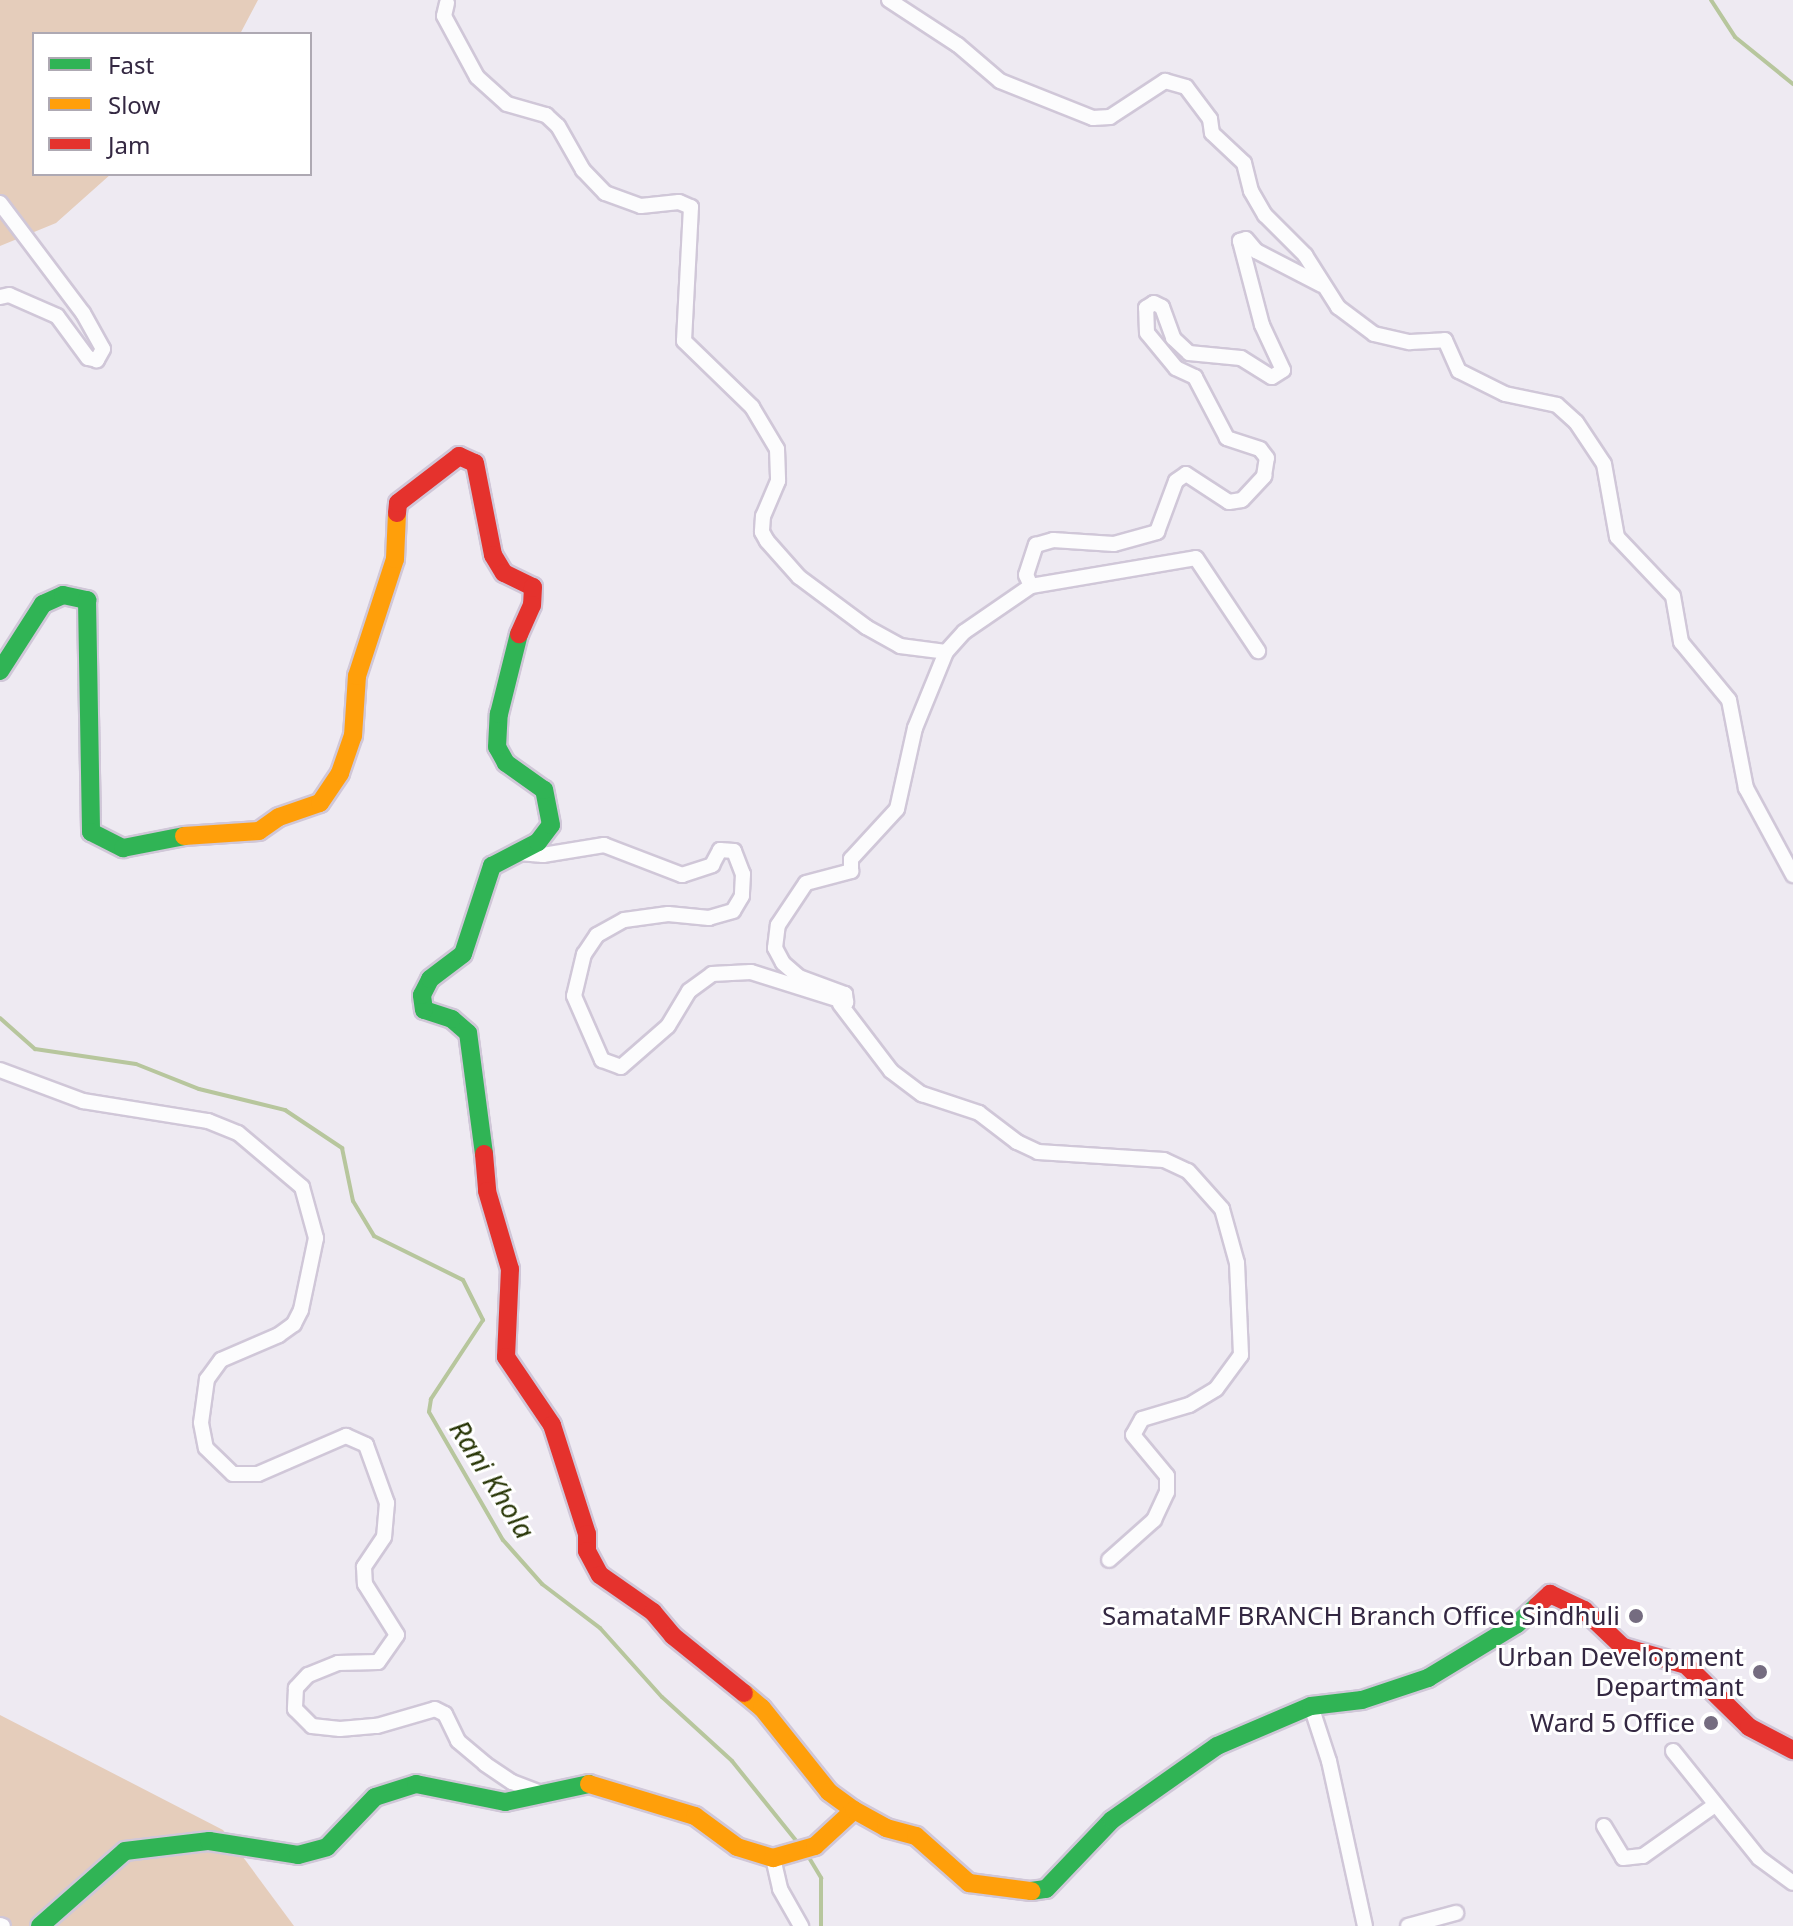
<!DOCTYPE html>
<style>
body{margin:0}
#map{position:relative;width:1793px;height:1926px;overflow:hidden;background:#eeeaf2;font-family:"Noto Sans",sans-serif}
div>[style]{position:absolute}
.green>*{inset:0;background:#e5cdbb}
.stream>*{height:4px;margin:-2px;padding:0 2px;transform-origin:2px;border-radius:2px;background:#b7c69d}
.roads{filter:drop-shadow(2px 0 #d0c7d8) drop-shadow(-2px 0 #d0c7d8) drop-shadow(0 2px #d0c7d8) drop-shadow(0 -2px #d0c7d8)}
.street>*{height:14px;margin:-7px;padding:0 7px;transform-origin:7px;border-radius:7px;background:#fcfcfd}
.fast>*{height:18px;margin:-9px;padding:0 9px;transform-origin:9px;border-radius:9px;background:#30b455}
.slow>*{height:18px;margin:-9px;padding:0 9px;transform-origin:9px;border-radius:9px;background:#ff9f0a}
.jam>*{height:18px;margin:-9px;padding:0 9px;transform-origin:9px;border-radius:9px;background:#e5322d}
.dots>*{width:22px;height:22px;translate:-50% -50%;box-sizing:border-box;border:4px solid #fff;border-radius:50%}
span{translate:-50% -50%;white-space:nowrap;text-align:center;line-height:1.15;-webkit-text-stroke:6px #fff;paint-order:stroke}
.poi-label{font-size:26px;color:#342842}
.right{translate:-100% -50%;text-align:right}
.water-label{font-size:28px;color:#283606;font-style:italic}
.legend{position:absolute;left:32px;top:32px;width:280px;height:144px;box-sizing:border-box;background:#fff;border:2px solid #aea9b3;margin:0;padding:10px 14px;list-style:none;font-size:24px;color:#342842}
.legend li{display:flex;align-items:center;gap:16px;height:40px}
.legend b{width:40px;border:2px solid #aea9b3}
</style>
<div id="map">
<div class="green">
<i style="clip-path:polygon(0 0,258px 0,240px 34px,34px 34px,34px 174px,111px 174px,56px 223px,0 246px)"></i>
<i style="clip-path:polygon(0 1715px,223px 1830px,294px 1926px,0 1926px)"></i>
</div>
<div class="stream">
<i style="left:1711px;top:0;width:44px;rotate:57deg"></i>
<i style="left:1735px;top:37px;width:75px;rotate:39deg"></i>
<i style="left:0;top:1018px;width:47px;rotate:41.5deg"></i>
<i style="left:35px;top:1049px;width:102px;rotate:8.4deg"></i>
<i style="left:136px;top:1064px;width:68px;rotate:21.6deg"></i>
<i style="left:199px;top:1089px;width:89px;rotate:13.7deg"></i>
<i style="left:285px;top:1110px;width:69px;rotate:33.7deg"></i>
<i style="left:342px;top:1148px;width:54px;rotate:78.3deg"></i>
<i style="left:353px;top:1201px;width:41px;rotate:59deg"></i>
<i style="left:374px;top:1236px;width:99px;rotate:26.3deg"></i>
<i style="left:463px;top:1280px;width:45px;rotate:63.4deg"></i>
<i style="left:483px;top:1320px;width:95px;rotate:123.4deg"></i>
<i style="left:431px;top:1399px;width:13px;rotate:99deg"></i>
<i style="left:429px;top:1412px;width:148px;rotate:60deg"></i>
<i style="left:503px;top:1540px;width:59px;rotate:48.4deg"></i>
<i style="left:542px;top:1584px;width:73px;rotate:37.2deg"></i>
<i style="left:600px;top:1628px;width:93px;rotate:48.1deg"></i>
<i style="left:662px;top:1697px;width:95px;rotate:42.4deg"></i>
<i style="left:732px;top:1761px;width:105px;rotate:51.2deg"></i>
<i style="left:808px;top:1856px;width:26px;rotate:59deg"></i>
<i style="left:821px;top:1878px;width:48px;rotate:90deg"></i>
</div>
<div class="roads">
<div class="street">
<i style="left:889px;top:0;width:82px;rotate:33.1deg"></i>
<i style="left:958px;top:45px;width:55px;rotate:40.6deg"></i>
<i style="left:1000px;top:81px;width:100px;rotate:21.7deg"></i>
<i style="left:1093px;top:118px;width:17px;rotate:-3deg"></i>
<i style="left:1110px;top:117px;width:66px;rotate:-33.2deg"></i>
<i style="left:1165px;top:81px;width:22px;rotate:16deg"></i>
<i style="left:1186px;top:87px;width:40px;rotate:53deg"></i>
<i style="left:1210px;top:119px;width:14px;rotate:82deg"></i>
<i style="left:1212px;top:133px;width:44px;rotate:43.2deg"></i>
<i style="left:1244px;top:163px;width:29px;rotate:76deg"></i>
<i style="left:1251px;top:191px;width:28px;rotate:60deg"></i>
<i style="left:1265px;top:215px;width:57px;rotate:45deg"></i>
<i style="left:1305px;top:255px;width:62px;rotate:57.6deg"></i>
<i style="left:1338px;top:307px;width:45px;rotate:36.9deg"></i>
<i style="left:1374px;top:334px;width:37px;rotate:13deg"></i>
<i style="left:1410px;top:342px;width:35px;rotate:-3deg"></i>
<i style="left:1445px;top:340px;width:34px;rotate:66deg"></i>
<i style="left:1459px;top:371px;width:51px;rotate:26.6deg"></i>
<i style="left:1505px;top:394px;width:53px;rotate:11.9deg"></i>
<i style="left:1557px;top:405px;width:25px;rotate:42deg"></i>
<i style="left:1576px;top:422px;width:50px;rotate:56.3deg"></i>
<i style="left:1604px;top:464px;width:74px;rotate:79.9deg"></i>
<i style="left:1617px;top:537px;width:81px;rotate:46.5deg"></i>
<i style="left:1673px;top:596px;width:47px;rotate:80.1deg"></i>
<i style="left:1681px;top:642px;width:75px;rotate:50.4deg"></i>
<i style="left:1729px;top:700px;width:90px;rotate:79.1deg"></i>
<i style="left:1746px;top:788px;width:99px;rotate:61.6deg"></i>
<i style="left:447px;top:3px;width:13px;rotate:103deg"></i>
<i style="left:444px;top:16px;width:69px;rotate:61.6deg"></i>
<i style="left:477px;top:77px;width:40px;rotate:42deg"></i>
<i style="left:507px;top:104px;width:41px;rotate:15.8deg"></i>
<i style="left:546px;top:115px;width:16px;rotate:43deg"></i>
<i style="left:558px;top:126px;width:51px;rotate:60.4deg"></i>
<i style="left:583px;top:170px;width:32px;rotate:46deg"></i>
<i style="left:605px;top:193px;width:38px;rotate:20deg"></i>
<i style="left:641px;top:206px;width:38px;rotate:-6deg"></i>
<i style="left:679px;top:202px;width:13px;rotate:23deg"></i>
<i style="left:691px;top:207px;width:134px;rotate:93deg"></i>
<i style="left:684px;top:341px;width:95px;rotate:44.1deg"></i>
<i style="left:752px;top:407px;width:49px;rotate:59.2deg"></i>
<i style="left:777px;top:449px;width:32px;rotate:88deg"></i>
<i style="left:778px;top:481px;width:38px;rotate:113deg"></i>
<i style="left:763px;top:516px;width:16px;rotate:94deg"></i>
<i style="left:762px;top:532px;width:10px;rotate:61deg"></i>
<i style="left:767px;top:541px;width:48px;rotate:48.4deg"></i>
<i style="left:799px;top:577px;width:84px;rotate:36.7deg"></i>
<i style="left:866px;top:627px;width:39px;rotate:29deg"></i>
<i style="left:900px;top:646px;width:46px;rotate:7.4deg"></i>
<i style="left:0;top:203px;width:138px;rotate:53deg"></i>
<i style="left:83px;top:313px;width:41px;rotate:60.9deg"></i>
<i style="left:103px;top:349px;width:13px;rotate:119deg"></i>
<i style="left:97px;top:360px;width:9px;rotate:-167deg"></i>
<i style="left:88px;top:358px;width:52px;rotate:-126.4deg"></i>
<i style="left:57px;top:316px;width:52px;rotate:-156.4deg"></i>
<i style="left:9px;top:295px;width:9px;rotate:167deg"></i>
<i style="left:1031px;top:586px;width:12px;rotate:-114deg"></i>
<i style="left:1026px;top:575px;width:32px;rotate:-72deg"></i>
<i style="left:1036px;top:545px;width:18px;rotate:-16deg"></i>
<i style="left:1053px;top:540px;width:61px;rotate:3.8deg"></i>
<i style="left:1114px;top:544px;width:45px;rotate:-15.6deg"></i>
<i style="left:1157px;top:532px;width:54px;rotate:-69.6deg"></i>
<i style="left:1176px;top:481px;width:12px;rotate:-35deg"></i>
<i style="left:1186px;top:474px;width:51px;rotate:33.1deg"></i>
<i style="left:1229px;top:502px;width:13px;rotate:-9deg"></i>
<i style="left:1242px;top:500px;width:33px;rotate:-47deg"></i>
<i style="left:1264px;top:476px;width:18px;rotate:-81deg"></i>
<i style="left:1267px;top:458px;width:11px;rotate:-128deg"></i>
<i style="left:1260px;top:449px;width:35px;rotate:-162deg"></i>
<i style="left:1227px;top:438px;width:69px;rotate:-117.7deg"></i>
<i style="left:1195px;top:377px;width:21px;rotate:-155deg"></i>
<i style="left:1176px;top:368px;width:45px;rotate:-129.6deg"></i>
<i style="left:1147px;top:333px;width:25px;rotate:-92deg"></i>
<i style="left:1146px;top:308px;width:9px;rotate:-32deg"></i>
<i style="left:1154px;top:303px;width:9px;rotate:27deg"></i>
<i style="left:1162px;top:307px;width:33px;rotate:70deg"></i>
<i style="left:1173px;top:338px;width:22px;rotate:43deg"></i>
<i style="left:1189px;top:353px;width:52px;rotate:5.5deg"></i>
<i style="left:1241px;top:358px;width:36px;rotate:32deg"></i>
<i style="left:1272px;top:377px;width:13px;rotate:-32deg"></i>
<i style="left:1283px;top:370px;width:50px;rotate:-115deg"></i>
<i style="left:1262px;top:325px;width:87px;rotate:-104.7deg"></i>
<i style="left:1240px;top:241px;width:6px;rotate:-18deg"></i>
<i style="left:1246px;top:239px;width:16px;rotate:50deg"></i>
<i style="left:1256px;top:251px;width:74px;rotate:27.3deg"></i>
<i style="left:519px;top:853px;width:24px;rotate:5deg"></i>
<i style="left:543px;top:855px;width:62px;rotate:-9.3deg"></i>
<i style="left:604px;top:845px;width:84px;rotate:21deg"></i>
<i style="left:682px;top:875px;width:32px;rotate:-18deg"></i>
<i style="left:712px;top:865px;width:17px;rotate:-62deg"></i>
<i style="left:720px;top:850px;width:14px;rotate:4deg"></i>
<i style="left:734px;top:851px;width:25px;rotate:69deg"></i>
<i style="left:743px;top:874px;width:22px;rotate:93deg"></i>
<i style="left:742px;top:896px;width:17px;rotate:121deg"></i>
<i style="left:733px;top:911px;width:25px;rotate:164deg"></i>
<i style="left:709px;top:918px;width:41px;rotate:-174.4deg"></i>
<i style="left:668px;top:914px;width:44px;rotate:172.2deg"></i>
<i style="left:624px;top:920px;width:31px;rotate:151deg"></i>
<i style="left:597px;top:935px;width:23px;rotate:124deg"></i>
<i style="left:584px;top:954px;width:43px;rotate:103.4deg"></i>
<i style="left:574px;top:996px;width:70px;rotate:66.4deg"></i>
<i style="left:602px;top:1060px;width:20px;rotate:20deg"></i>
<i style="left:621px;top:1067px;width:62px;rotate:-41.1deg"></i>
<i style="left:668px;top:1026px;width:41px;rotate:-59deg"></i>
<i style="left:689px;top:991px;width:29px;rotate:-36deg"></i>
<i style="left:712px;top:974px;width:39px;rotate:-3deg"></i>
<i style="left:751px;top:972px;width:100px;rotate:17.5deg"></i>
<i style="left:846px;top:1002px;width:8px;rotate:-97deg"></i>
<i style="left:845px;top:994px;width:49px;rotate:-159.7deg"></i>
<i style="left:799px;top:977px;width:21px;rotate:-139deg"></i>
<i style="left:783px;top:963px;width:17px;rotate:-118deg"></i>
<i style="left:775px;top:948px;width:23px;rotate:-83deg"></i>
<i style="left:778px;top:925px;width:50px;rotate:-56.3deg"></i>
<i style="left:806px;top:883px;width:47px;rotate:-14.9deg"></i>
<i style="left:851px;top:871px;width:12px;rotate:-90deg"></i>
<i style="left:851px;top:859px;width:68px;rotate:-47.4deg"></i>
<i style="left:897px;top:809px;width:83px;rotate:-77.5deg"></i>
<i style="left:915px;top:728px;width:82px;rotate:-67.8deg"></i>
<i style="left:946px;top:652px;width:27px;rotate:-48deg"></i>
<i style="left:964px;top:632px;width:81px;rotate:-34.5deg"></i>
<i style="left:1031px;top:586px;width:167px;rotate:-9.6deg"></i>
<i style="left:1196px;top:558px;width:112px;rotate:56.3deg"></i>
<i style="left:840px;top:1004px;width:84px;rotate:52.7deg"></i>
<i style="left:891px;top:1071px;width:39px;rotate:37deg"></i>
<i style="left:922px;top:1094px;width:60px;rotate:18.4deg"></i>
<i style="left:979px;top:1113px;width:48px;rotate:37.3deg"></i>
<i style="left:1017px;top:1142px;width:23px;rotate:25deg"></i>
<i style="left:1038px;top:1152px;width:126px;rotate:3.6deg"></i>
<i style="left:1164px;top:1160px;width:26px;rotate:25deg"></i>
<i style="left:1188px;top:1171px;width:51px;rotate:48.2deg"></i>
<i style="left:1222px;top:1209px;width:56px;rotate:74.5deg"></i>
<i style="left:1237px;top:1263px;width:92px;rotate:87.5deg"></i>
<i style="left:1241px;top:1355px;width:42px;rotate:126.3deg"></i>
<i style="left:1216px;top:1389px;width:31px;rotate:149deg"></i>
<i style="left:1189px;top:1405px;width:49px;rotate:163.4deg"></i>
<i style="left:1142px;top:1419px;width:18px;rotate:119deg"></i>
<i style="left:1133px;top:1435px;width:53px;rotate:50.3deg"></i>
<i style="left:1167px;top:1476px;width:16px;rotate:90deg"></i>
<i style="left:1167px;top:1492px;width:31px;rotate:115deg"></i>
<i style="left:1154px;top:1520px;width:60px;rotate:138.4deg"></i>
<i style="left:0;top:1070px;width:89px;rotate:20.5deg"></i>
<i style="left:83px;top:1101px;width:127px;rotate:9.1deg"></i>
<i style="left:208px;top:1121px;width:32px;rotate:22deg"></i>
<i style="left:238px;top:1133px;width:84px;rotate:40.2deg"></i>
<i style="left:302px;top:1187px;width:53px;rotate:74.6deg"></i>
<i style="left:316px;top:1238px;width:74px;rotate:101.8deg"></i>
<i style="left:301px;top:1310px;width:16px;rotate:117deg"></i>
<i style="left:294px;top:1324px;width:19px;rotate:144deg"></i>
<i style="left:279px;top:1335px;width:63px;rotate:156.7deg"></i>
<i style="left:221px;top:1360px;width:24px;rotate:126deg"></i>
<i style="left:207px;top:1379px;width:44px;rotate:97.8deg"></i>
<i style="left:201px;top:1423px;width:25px;rotate:79deg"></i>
<i style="left:206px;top:1448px;width:37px;rotate:44deg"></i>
<i style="left:233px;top:1474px;width:25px"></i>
<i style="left:258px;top:1474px;width:96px;rotate:-23.4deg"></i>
<i style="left:346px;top:1436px;width:22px;rotate:24deg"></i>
<i style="left:366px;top:1445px;width:62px;rotate:70.1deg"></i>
<i style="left:387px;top:1503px;width:34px;rotate:95deg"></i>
<i style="left:384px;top:1537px;width:36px;rotate:124deg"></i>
<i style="left:364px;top:1567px;width:17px;rotate:87deg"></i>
<i style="left:365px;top:1584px;width:60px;rotate:57.9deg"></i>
<i style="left:397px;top:1635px;width:33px;rotate:125deg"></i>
<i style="left:378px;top:1662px;width:40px;rotate:178.6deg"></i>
<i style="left:338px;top:1663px;width:32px;rotate:158deg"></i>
<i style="left:308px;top:1675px;width:18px;rotate:133deg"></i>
<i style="left:296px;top:1688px;width:21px;rotate:93deg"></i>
<i style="left:295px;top:1709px;width:24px;rotate:45deg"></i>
<i style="left:312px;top:1726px;width:28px;rotate:6deg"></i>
<i style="left:340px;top:1729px;width:37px;rotate:-5deg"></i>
<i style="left:377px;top:1726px;width:60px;rotate:-16.3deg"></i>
<i style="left:435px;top:1709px;width:11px;rotate:27deg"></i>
<i style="left:445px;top:1714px;width:30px;rotate:64deg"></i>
<i style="left:458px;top:1741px;width:35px;rotate:40deg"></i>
<i style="left:485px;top:1764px;width:32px;rotate:34deg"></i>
<i style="left:512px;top:1782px;width:26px;rotate:21deg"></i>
<i style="left:1311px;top:1706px;width:58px;rotate:71.9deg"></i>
<i style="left:1329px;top:1761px;width:169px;rotate:77.7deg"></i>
<i style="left:1673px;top:1751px;width:137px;rotate:51.2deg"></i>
<i style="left:1759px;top:1858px;width:42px;rotate:36.3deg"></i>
<i style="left:1604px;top:1826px;width:37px;rotate:59deg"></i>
<i style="left:1623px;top:1858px;width:20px;rotate:-6deg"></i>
<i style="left:1643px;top:1856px;width:88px;rotate:-35.3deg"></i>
<i style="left:773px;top:1858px;width:32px;rotate:77deg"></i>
<i style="left:780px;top:1889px;width:43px;rotate:60.4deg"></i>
<i style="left:0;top:1925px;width:3px;rotate:18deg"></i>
<i style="left:1408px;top:1926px;width:50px;rotate:-15.2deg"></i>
</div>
<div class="fast">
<i style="left:0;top:671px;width:80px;rotate:-57.3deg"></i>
<i style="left:43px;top:604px;width:22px;rotate:-24deg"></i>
<i style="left:63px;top:595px;width:25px;rotate:12deg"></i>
<i style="left:87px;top:600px;width:232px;rotate:89deg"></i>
<i style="left:91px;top:832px;width:36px;rotate:27deg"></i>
<i style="left:123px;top:848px;width:62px;rotate:-11.1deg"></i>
<i style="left:484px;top:1154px;width:122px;rotate:-97.5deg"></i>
<i style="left:468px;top:1033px;width:21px;rotate:-139deg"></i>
<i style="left:452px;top:1019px;width:29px;rotate:-162deg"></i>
<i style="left:424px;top:1010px;width:15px;rotate:-98deg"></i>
<i style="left:422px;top:995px;width:18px;rotate:-63deg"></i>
<i style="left:430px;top:979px;width:41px;rotate:-37.1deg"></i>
<i style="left:463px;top:954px;width:93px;rotate:-71.8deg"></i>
<i style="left:492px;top:866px;width:52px;rotate:-27.6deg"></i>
<i style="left:538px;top:842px;width:21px;rotate:-53deg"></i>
<i style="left:551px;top:825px;width:36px;rotate:-101deg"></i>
<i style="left:544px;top:790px;width:47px;rotate:-144.6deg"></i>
<i style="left:506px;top:763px;width:18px;rotate:-119deg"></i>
<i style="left:497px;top:747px;width:33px;rotate:-87deg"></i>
<i style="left:499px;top:714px;width:82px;rotate:-76deg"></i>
<i style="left:1031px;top:1891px;width:15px;rotate:-8deg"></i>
<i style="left:1046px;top:1889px;width:95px;rotate:-46.3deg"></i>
<i style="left:1112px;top:1820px;width:128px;rotate:-35.2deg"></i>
<i style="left:1217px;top:1746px;width:102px;rotate:-23.1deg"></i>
<i style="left:1311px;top:1706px;width:51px;rotate:-6.7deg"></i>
<i style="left:1362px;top:1700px;width:70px;rotate:-18.4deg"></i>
<i style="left:1428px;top:1678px;width:104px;rotate:-31.2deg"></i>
<i style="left:1517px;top:1624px;width:27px;rotate:-42deg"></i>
<i style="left:40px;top:1926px;width:113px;rotate:-41.4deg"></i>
<i style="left:125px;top:1851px;width:85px;rotate:-6.8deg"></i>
<i style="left:209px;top:1841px;width:90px;rotate:8.9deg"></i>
<i style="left:298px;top:1855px;width:30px;rotate:-15deg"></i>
<i style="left:327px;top:1847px;width:69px;rotate:-46.2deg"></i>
<i style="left:375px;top:1797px;width:43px;rotate:-17.6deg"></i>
<i style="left:416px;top:1784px;width:91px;rotate:11.4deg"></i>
<i style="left:505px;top:1802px;width:86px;rotate:-12.1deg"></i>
</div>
<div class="slow">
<i style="left:184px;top:836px;width:75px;rotate:-3.8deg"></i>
<i style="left:259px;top:831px;width:24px;rotate:-35deg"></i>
<i style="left:279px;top:817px;width:43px;rotate:-18.9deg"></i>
<i style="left:320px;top:803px;width:36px;rotate:-56deg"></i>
<i style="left:340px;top:773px;width:39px;rotate:-71deg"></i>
<i style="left:353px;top:736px;width:60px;rotate:-86.2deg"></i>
<i style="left:357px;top:676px;width:123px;rotate:-72deg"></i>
<i style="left:395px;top:559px;width:46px;rotate:-87.5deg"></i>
<i style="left:744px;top:1693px;width:23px;rotate:40deg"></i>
<i style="left:762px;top:1708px;width:107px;rotate:51.4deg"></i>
<i style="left:829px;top:1792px;width:31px;rotate:36deg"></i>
<i style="left:589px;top:1784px;width:111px;rotate:16.8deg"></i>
<i style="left:695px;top:1816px;width:52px;rotate:36.4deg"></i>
<i style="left:737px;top:1847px;width:38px;rotate:17deg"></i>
<i style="left:773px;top:1858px;width:44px;rotate:-15.9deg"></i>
<i style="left:815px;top:1846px;width:53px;rotate:-42.7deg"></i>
<i style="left:854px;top:1810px;width:37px;rotate:29deg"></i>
<i style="left:886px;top:1828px;width:31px;rotate:15deg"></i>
<i style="left:916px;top:1836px;width:71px;rotate:41.6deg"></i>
<i style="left:969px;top:1883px;width:63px;rotate:7.4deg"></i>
</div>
<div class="jam">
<i style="left:397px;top:513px;width:10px;rotate:-84deg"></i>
<i style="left:398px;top:503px;width:77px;rotate:-37.6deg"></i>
<i style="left:459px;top:456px;width:17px;rotate:24deg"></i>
<i style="left:475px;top:463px;width:94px;rotate:78.9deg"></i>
<i style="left:493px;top:555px;width:21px;rotate:59deg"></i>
<i style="left:504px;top:573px;width:32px;rotate:26deg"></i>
<i style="left:533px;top:587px;width:18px;rotate:93deg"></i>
<i style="left:532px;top:605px;width:32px;rotate:114deg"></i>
<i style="left:484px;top:1154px;width:37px;rotate:85deg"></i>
<i style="left:487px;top:1191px;width:81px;rotate:73.6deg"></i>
<i style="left:510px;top:1269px;width:88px;rotate:92.6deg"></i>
<i style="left:506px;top:1357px;width:82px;rotate:55.9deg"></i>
<i style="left:552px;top:1425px;width:114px;rotate:72.2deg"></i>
<i style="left:587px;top:1534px;width:17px;rotate:90deg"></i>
<i style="left:587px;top:1551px;width:27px;rotate:62deg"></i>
<i style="left:600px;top:1575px;width:65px;rotate:34.9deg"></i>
<i style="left:653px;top:1612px;width:31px;rotate:50deg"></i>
<i style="left:673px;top:1636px;width:91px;rotate:38.8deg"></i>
<i style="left:1537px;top:1606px;width:18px;rotate:-43deg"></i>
<i style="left:1550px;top:1594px;width:38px;rotate:25deg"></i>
<i style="left:1584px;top:1610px;width:54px;rotate:43.5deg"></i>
<i style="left:1623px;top:1647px;width:66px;rotate:15.9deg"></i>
<i style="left:1686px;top:1665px;width:88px;rotate:44.5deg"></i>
<i style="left:1749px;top:1727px;width:50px;rotate:27.6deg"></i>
</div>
</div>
<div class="dots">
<i style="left:1636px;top:1616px;background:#756c80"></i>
<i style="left:1760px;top:1672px;background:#756c80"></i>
<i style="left:1711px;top:1723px;background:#756c80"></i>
</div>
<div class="poi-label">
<span class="right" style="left:1620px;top:1616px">SamataMF BRANCH Branch Office Sindhuli</span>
<span class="right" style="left:1744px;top:1672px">Urban Development<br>Departmant</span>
<span class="right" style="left:1695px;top:1723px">Ward 5 Office</span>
</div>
<div class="water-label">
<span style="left:493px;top:1479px;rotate:58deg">Rani Khola</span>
</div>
<ul class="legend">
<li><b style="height:10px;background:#30b455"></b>Fast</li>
<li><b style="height:10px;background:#ff9f0a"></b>Slow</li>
<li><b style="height:10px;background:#e5322d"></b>Jam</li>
</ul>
</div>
